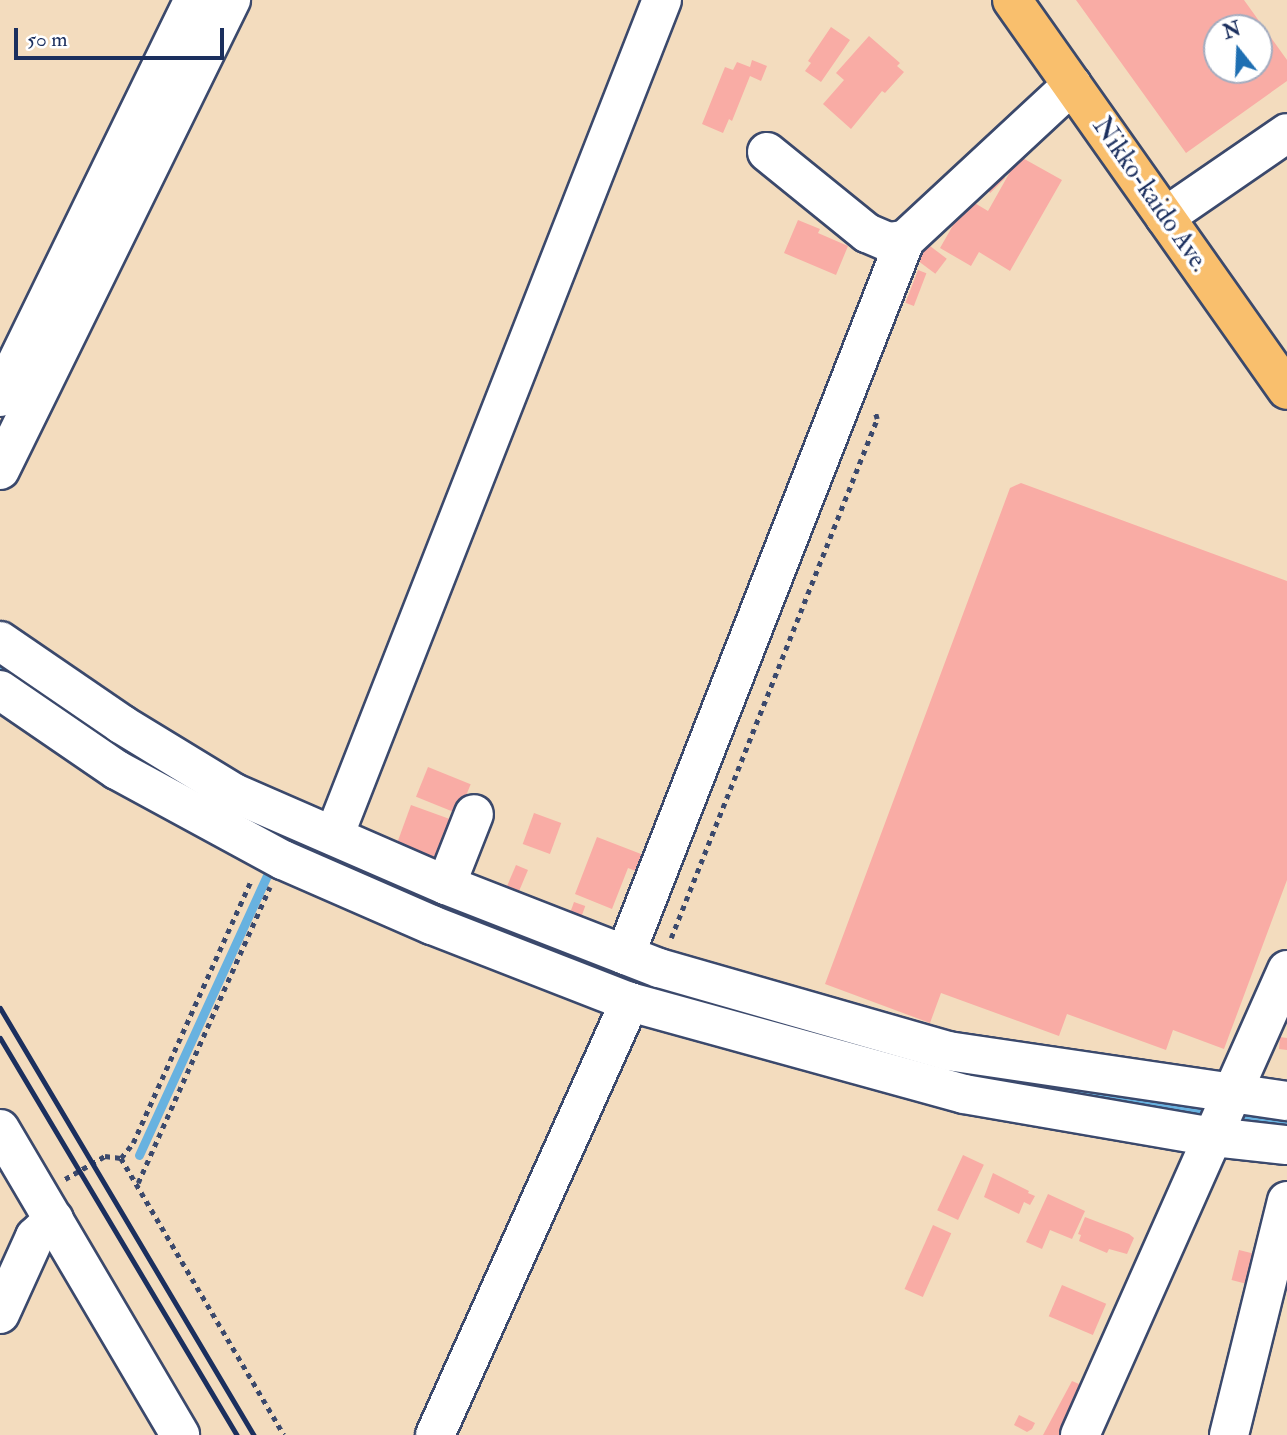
<!DOCTYPE html>
<style>
body{margin:0}
#map{position:relative;width:1287px;height:1435px;overflow:hidden;background:#f3dcbe;font-family:"IM FELL Double Pica",serif}
div>[style]{position:absolute}
.stream>*{height:9px;margin:-4.5px;padding:0 4.5px;transform-origin:4.5px;border-radius:4.5px;background:#68b2e0}
.river>*{height:51px;margin:-25.5px;padding:0 25.5px;transform-origin:25.5px;border-radius:25.5px;background:#68b2e0}
.building>*{inset:0;background:#f9aca5;transform-origin:0 0}
.path>*{height:4.5px;margin-top:-2.25px;transform-origin:0;background:repeating-linear-gradient(90deg,#3b496c 0 5px,transparent 0 10px)}
.roads{filter:drop-shadow(2px 0 #3b496c) drop-shadow(-2px 0 #3b496c) drop-shadow(0 2px #3b496c) drop-shadow(0 -2px #3b496c)}
.minor>*{height:38px;margin:-19px;padding:0 19px;transform-origin:19px;border-radius:19px;background:#fff}
.highway>*{height:38px;margin:-19px;padding:0 19px;transform-origin:19px;border-radius:19px;background:#f9bf6d}
.rail>*{height:5px;margin:-2.5px;padding:0 2.5px;transform-origin:2.5px;border-radius:2.5px;background:#1b2f5e}
span{translate:-50% -50%;white-space:nowrap;text-align:center;line-height:1.15;-webkit-text-stroke:7px #fff;paint-order:stroke}
.street-label{font-size:26px;color:#1b2f5e}
.north{position:absolute;left:1203px;top:14px;width:70px;height:70px;box-sizing:border-box;background:#fff;border:2px solid #a4acbf;border-radius:50%;rotate:342deg;font-size:19px;font-weight:700;line-height:28px;text-align:center;color:#1b2f5e}
.north::after{content:'';display:block;margin:auto;width:24px;height:32px;background:#1f6fb2;clip-path:polygon(50% 0,100% 100%,50% 72%,0 100%)}
.scale{position:absolute;left:14px;top:28px;width:210px;height:32px;box-sizing:border-box;border:4px solid #1b2f5e;border-top:0;padding-left:9px;font-size:21px;line-height:24px;white-space:nowrap;color:#1b2f5e;-webkit-text-stroke:5px #fff;paint-order:stroke}
</style>
<div id="map">
<div class="stream">
<i style="left:139px;top:1155px;width:307px;rotate:-65.4deg"></i>
</div>
<div class="river">
<i style="left:0;top:665px;width:173px;rotate:34.6deg"></i>
<i style="left:142px;top:763px;width:56px;rotate:28.9deg"></i>
<i style="left:255px;top:822px;width:198px;rotate:24.1deg"></i>
<i style="left:436px;top:903px;width:210px;rotate:20.7deg"></i>
<i style="left:963px;top:1075px;width:328px;rotate:9.1deg"></i>
</div>
<div class="building">
<i style="clip-path:polygon(evenodd,1076px 0,1244px 0,1287px 60px,1287px 81px,1186px 153px,1076px 0,1217px 28px,1259px 28px,1259px 70px,1217px 70px,1217px 28px)"></i>
<i style="clip-path:polygon(831px 27px,850px 40px,821px 82px,805px 71px,811px 63px,808px 61px)"></i>
<i style="clip-path:polygon(869px 36px,900px 63px,897px 66px,904px 72px,885px 93px,882px 91px,851px 129px,823px 104px,844px 80px,836px 73px)"></i>
<i style="clip-path:polygon(752px 60px,767px 66px,761px 81px,750px 76px,732px 121px,729px 119px,723px 133px,702px 124px,725px 67px,733px 70px,737px 62px,750px 67px)"></i>
<i style="clip-path:polygon(1019px 156px,1062px 180px,1010px 271px,979px 252px,971px 266px,940px 248px,968px 199px,988px 211px)"></i>
<i style="left:998px;top:171px;width:10px;height:21px;rotate:45deg"></i>
<i style="clip-path:polygon(798px 220px,820px 229px,818px 233px,848px 246px,836px 275px,784px 253px)"></i>
<i style="left:922px;top:240px;width:31px;height:19px;rotate:37deg"></i>
<i style="left:918px;top:270px;width:9px;height:35px;rotate:21deg"></i>
<i style="clip-path:polygon(1021px 483px,1287px 581px,1287px 880px,1224px 1049px,1173px 1030px,1166px 1050px,1067px 1014px,1059px 1036px,941px 993px,930px 1023px,825px 984px,1010px 488px)"></i>
<i style="left:428px;top:767px;width:46px;height:32px;rotate:22deg"></i>
<i style="left:411px;top:805px;width:50px;height:44px;rotate:20deg"></i>
<i style="left:534px;top:813px;width:29px;height:33px;rotate:20deg"></i>
<i style="clip-path:polygon(597px 837px,654px 859px,648px 876px,628px 868px,612px 909px,575px 894px)"></i>
<i style="left:516px;top:865px;width:13px;height:23px;rotate:23deg"></i>
<i style="left:574px;top:902px;width:12px;height:17px;rotate:20deg"></i>
<i style="clip-path:polygon(1280px 1037px,1287px 1038px,1287px 1050px,1279px 1049px)"></i>
<i style="left:963px;top:1155px;width:23px;height:61px;rotate:25deg"></i>
<i style="clip-path:polygon(993px 1173px,1029px 1191px,1028px 1193px,1035px 1196px,1030px 1205px,1024px 1202px,1019px 1214px,984px 1197px)"></i>
<i style="clip-path:polygon(1048px 1194px,1085px 1211px,1072px 1239px,1050px 1230px,1042px 1249px,1026px 1242px)"></i>
<i style="clip-path:polygon(1085px 1217px,1129px 1234px,1134px 1238px,1127px 1254px,1109px 1249px,1107px 1253px,1079px 1241px,1081px 1235px,1078px 1234px)"></i>
<i style="left:933px;top:1225px;width:20px;height:70px;rotate:24deg"></i>
<i style="left:1239px;top:1250px;width:25px;height:31px;rotate:14deg"></i>
<i style="left:1062px;top:1285px;width:48px;height:34px;rotate:23deg"></i>
<i style="clip-path:polygon(1072px 1381px,1086px 1387px,1064px 1435px,1043px 1435px)"></i>
<i style="clip-path:polygon(1019px 1415px,1035px 1423px,1032px 1429px,1027px 1432px,1014px 1425px)"></i>
</div>
<div class="path">
<i style="left:671px;top:938px;width:558px;rotate:-68.35deg"></i>
<i style="left:877px;top:419px;width:7px;rotate:-106deg"></i>
<i style="left:121px;top:1158px;width:19px;rotate:-51deg"></i>
<i style="left:133px;top:1143px;width:288px;rotate:-65.8deg"></i>
<i style="left:65px;top:1179px;width:46px;rotate:-29.9deg"></i>
<i style="left:105px;top:1156px;width:16px;rotate:7deg"></i>
<i style="left:121px;top:1158px;width:321px;rotate:59.5deg"></i>
<i style="left:138px;top:1183px;width:324px;rotate:-66deg"></i>
</div>
<div class="roads">
<div class="minor">
<i style="left:767px;top:152px;width:129px;rotate:39deg"></i>
<i style="left:867px;top:233px;width:23px;rotate:23deg"></i>
<i style="left:888px;top:242px;width:17px;rotate:-7deg"></i>
<i style="left:905px;top:240px;width:228px;rotate:-42.9deg"></i>
<i style="left:1165px;top:217px;width:148px;rotate:-34.5deg"></i>
<i style="left:0;top:397px;width:442px;rotate:-64deg"></i>
<i style="left:0;top:470px;width:524px;rotate:-63.83deg"></i>
<i style="left:0;top:641px;width:147px;rotate:34.4deg"></i>
<i style="left:121px;top:724px;width:132px;rotate:31.4deg"></i>
<i style="left:234px;top:793px;width:231px;rotate:23.5deg"></i>
<i style="left:446px;top:885px;width:229px;rotate:21.3deg"></i>
<i style="left:659px;top:968px;width:301px;rotate:16deg"></i>
<i style="left:948px;top:1051px;width:343px;rotate:8.4deg"></i>
<i style="left:0;top:690px;width:142px;rotate:34.4deg"></i>
<i style="left:117px;top:770px;width:189px;rotate:28.5deg"></i>
<i style="left:283px;top:860px;width:163px;rotate:23.6deg"></i>
<i style="left:432px;top:925px;width:212px;rotate:21.3deg"></i>
<i style="left:630px;top:1002px;width:346px;rotate:15.4deg"></i>
<i style="left:964px;top:1094px;width:254px;rotate:9.8deg"></i>
<i style="left:1214px;top:1137px;width:73px;rotate:6.3deg"></i>
<i style="left:334px;top:836px;width:898px;rotate:-68.58deg"></i>
<i style="left:446px;top:885px;width:76px;rotate:-68.5deg"></i>
<i style="left:625px;top:955px;width:768px;rotate:-68.61deg"></i>
<i style="left:0;top:1129px;width:355px;rotate:59.5deg"></i>
<i style="left:0;top:1314px;width:85px;rotate:-65.6deg"></i>
<i style="left:35px;top:1237px;width:26px;rotate:-43deg"></i>
<i style="left:435px;top:1435px;width:475px;rotate:-65.8deg"></i>
<i style="left:1080px;top:1435px;width:509px;rotate:-66deg"></i>
<i style="left:1229px;top:1435px;width:241px;rotate:-76.1deg"></i>
</div>
<div class="highway">
<i style="left:1012px;top:0;width:477px;rotate:54.8deg"></i>
</div>
</div>
<div class="rail">
<i style="left:0;top:1008px;width:497px;rotate:59.3deg"></i>
<i style="left:0;top:1038px;width:462px;rotate:59.2deg"></i>
</div>
<div class="street-label">
<span style="left:1150px;top:195px;rotate:55deg">Nikko-kaido Ave.</span>
</div>
<div class="north">N</div>
<div class="scale">50 m</div>
</div>
